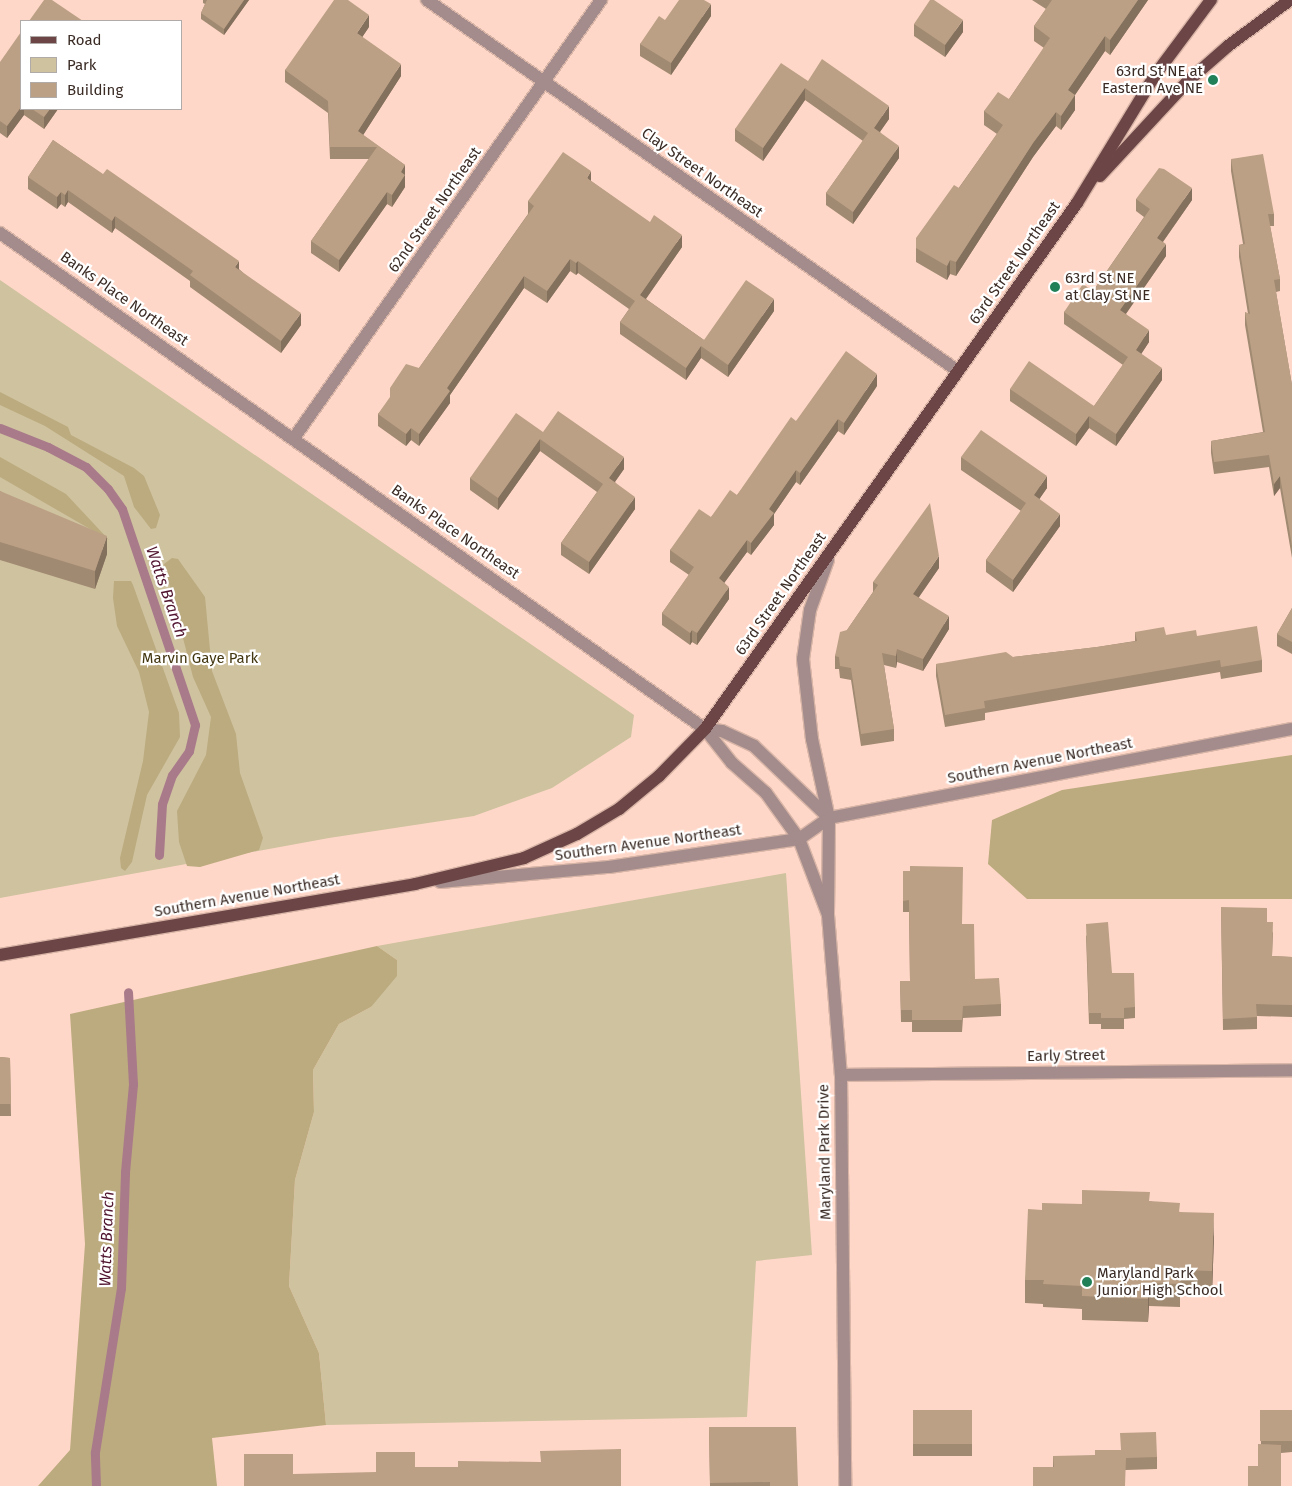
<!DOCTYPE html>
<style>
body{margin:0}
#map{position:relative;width:1292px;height:1486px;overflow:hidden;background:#ffd7c8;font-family:"Fira Sans",sans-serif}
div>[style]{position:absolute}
.green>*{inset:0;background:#cfc29f}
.forest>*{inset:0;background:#bcab7f}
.stream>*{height:9px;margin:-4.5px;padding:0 4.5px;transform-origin:4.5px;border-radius:4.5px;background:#a97a8a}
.roads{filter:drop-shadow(1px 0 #d8b5a7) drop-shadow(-1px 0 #d8b5a7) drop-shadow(0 1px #d8b5a7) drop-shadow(0 -1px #d8b5a7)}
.minor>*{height:12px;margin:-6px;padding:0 6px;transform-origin:6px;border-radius:6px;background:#a38c8b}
.primary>*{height:12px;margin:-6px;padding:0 6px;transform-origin:6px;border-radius:6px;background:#6c4646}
.wall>*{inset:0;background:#a18a72;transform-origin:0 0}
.shaded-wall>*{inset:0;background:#83705d}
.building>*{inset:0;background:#bba085;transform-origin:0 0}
.dots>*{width:14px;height:14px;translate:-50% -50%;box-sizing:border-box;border:2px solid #fff;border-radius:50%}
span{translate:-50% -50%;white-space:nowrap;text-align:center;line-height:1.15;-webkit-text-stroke:4.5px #fff;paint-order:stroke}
.poi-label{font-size:15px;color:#3a2b25}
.right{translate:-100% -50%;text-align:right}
.left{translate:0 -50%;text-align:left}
.street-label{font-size:15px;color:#3a2b25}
.park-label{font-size:15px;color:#433712}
.water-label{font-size:16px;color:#50142f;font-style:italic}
.legend{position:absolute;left:20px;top:20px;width:162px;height:90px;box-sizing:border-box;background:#fff;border:1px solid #b0aaa8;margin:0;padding:6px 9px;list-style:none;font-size:15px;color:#3a2b25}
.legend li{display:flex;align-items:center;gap:10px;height:25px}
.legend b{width:25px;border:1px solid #b0aaa8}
</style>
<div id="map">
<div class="green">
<i style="clip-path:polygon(0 280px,634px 715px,631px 737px,552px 788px,474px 816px,329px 838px,0 898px)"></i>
<i style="clip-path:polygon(786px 873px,812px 1255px,756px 1261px,747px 1417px,326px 1425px,319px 1353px,289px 1286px,295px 1180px,314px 1112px,313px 1070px,339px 1024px,371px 1007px,397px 960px,377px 946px)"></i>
</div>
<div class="forest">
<i style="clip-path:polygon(0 392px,68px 427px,71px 435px,134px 468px,144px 476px,160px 515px,156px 528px,151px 529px,134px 507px,124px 476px,45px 426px,0 405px)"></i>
<i style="clip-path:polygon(0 457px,66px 494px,109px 540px,0 477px)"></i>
<i style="clip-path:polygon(172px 558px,178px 559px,205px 597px,212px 671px,236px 734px,240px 773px,263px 838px,259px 850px,200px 867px,187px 866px,179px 842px,177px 811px,206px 755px,211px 717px,193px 677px,164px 564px)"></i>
<i style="clip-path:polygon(114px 581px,131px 581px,133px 585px,179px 713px,180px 737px,147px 795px,132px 862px,125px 871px,121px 868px,120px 858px,143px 761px,149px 712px,139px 672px,117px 626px,113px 598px)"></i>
<i style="clip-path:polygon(1292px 755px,1292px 899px,1027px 899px,988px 864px,992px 820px,1062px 790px)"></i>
<i style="clip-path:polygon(377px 946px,397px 960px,397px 976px,371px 1007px,339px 1024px,313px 1070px,314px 1112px,295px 1180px,289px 1286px,319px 1353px,326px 1425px,212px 1438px,217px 1486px,38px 1486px,70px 1450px,85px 1244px,70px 1014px)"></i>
</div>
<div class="stream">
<i style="left:0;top:428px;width:52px;rotate:21.6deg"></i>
<i style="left:48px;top:447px;width:43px;rotate:27.8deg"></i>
<i style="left:86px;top:467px;width:31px;rotate:45deg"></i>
<i style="left:108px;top:489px;width:24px;rotate:55deg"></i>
<i style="left:122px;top:509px;width:228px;rotate:71.3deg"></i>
<i style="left:195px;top:725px;width:27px;rotate:103deg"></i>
<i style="left:189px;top:751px;width:29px;rotate:125deg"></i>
<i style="left:172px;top:775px;width:31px;rotate:109deg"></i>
<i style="left:162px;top:804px;width:51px;rotate:93.4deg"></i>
<i style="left:96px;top:1486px;width:34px;rotate:-92deg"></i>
<i style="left:95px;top:1452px;width:166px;rotate:-81deg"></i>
<i style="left:121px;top:1288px;width:116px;rotate:-88deg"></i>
<i style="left:125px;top:1172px;width:88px;rotate:-84.8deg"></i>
<i style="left:133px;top:1084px;width:92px;rotate:-93.1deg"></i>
</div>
<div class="roads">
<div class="minor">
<i style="left:427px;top:0;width:648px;rotate:34.94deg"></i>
<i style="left:0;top:233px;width:862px;rotate:35.13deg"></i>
<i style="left:705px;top:729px;width:43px;rotate:51.5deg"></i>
<i style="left:732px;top:763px;width:45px;rotate:41.4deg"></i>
<i style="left:766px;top:793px;width:57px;rotate:54.3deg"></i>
<i style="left:799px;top:839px;width:81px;rotate:69.1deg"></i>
<i style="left:294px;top:438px;width:535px;rotate:-54.97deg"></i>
<i style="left:828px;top:560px;width:53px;rotate:109.8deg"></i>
<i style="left:810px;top:610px;width:49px;rotate:98.1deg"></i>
<i style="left:803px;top:659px;width:81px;rotate:83.6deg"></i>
<i style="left:812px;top:739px;width:81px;rotate:77.9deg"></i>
<i style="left:829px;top:818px;width:97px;rotate:90.6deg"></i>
<i style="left:828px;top:915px;width:161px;rotate:85.4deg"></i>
<i style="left:841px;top:1075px;width:411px;rotate:89.4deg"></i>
<i style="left:705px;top:729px;width:17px;rotate:7deg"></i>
<i style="left:722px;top:731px;width:35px;rotate:25deg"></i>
<i style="left:754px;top:746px;width:104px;rotate:43.8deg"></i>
<i style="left:440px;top:882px;width:170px;rotate:-5.1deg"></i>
<i style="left:609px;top:867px;width:192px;rotate:-8.4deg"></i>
<i style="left:799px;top:839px;width:37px;rotate:-35deg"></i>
<i style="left:829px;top:818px;width:471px;rotate:-10.9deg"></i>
<i style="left:841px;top:1075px;width:451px;rotate:-0.6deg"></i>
</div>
<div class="primary">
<i style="left:1100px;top:176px;width:128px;rotate:-47.2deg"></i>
<i style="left:1187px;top:82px;width:55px;rotate:-41.3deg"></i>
<i style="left:1228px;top:46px;width:77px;rotate:-36.6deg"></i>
<i style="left:0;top:955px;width:421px;rotate:-9.7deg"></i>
<i style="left:415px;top:884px;width:112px;rotate:-13.4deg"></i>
<i style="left:524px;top:858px;width:58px;rotate:-24.4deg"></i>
<i style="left:577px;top:834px;width:49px;rotate:-30.8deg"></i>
<i style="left:619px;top:809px;width:52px;rotate:-39.5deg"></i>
<i style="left:659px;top:776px;width:66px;rotate:-45.6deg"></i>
<i style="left:705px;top:729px;width:644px;rotate:-54.73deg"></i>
<i style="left:1077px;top:203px;width:150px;rotate:-58.6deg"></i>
<i style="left:1155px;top:75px;width:94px;rotate:-53.3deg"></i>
</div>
</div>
<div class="wall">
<i style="clip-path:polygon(203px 0,249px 0,224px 35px,201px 19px,201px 13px,205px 4px,203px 3px)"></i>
<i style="clip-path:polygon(1032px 0,1148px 0,1110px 55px,1105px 51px,1075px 95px,1075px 110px,1061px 130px,1056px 126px,1033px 157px,956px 276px,950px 274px,947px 280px,916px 262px,916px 248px,997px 134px,984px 125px,984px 111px,1009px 99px,1044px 48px,1034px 41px,1034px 26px,1046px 9px)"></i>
<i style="clip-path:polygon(711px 16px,671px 75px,640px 56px,640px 44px,665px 20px)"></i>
<i style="clip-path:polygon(914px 24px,963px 32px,945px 57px,914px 36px)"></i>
<i style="clip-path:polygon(369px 27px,362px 37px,401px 76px,363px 135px,405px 165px,405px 187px,392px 207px,387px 204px,339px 272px,311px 253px,311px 241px,369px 159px,330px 159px,328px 113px,285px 82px,285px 70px)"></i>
<i style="clip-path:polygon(0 62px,21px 109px,58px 109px,44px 129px,24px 115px,7px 138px,0 133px)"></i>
<i style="clip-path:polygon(808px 81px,889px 119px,880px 132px,899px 158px,853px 224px,826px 205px,826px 193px,863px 141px,805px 100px,763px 161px,735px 141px,735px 129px)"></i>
<i style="clip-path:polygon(53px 140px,239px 269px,301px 325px,281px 353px,190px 287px,190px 281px,115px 228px,112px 233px,68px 202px,65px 207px,61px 204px,57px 209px,28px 189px,28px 177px)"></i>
<i style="clip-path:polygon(1231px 159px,1274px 214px,1274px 226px,1270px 226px,1280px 279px,1280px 291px,1276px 292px,1292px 385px,1292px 558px,1280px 488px,1274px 496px,1269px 467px,1214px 474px,1211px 453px,1211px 441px,1263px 432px,1245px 325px,1245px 312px,1248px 314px,1239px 257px,1239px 245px,1243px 244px,1231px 171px)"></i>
<i style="clip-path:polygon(591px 181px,682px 247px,646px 299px,704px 340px,774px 311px,728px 377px,701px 358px,686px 380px,620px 334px,620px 322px,629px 309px,578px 273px,576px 275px,570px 271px,547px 303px,524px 288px,450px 395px,450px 403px,419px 446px,411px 440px,406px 446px,378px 426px,378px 414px,419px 368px,528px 214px,528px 201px)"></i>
<i style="clip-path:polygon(1136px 199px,1192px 200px,1163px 242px,1166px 256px,1126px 314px,1149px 342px,1141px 354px,1162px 380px,1116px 446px,1089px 428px,1076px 446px,1010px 401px,1010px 389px,1094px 406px,1123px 365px,1064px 324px,1064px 312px,1093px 291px,1144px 217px,1136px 211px)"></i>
<i style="clip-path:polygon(877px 386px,844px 435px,838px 431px,800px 485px,796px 482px,774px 514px,774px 525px,751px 555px,747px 552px,724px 583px,729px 599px,697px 645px,692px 642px,690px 645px,662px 625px,662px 613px,689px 575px,670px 562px,670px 550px,711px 517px,737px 495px,796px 421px)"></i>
<i style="clip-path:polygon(543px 432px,624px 469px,615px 482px,635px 509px,589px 574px,561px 555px,561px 543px,597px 492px,540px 451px,498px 510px,470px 490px,470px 478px)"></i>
<i style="clip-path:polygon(961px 457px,1047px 488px,1039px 499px,1060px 526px,1013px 592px,986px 572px,986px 560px,1021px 511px,961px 470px)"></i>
<i style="clip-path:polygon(0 491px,107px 554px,95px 589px,0 560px)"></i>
<i style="clip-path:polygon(939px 568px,918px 597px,949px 629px,923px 671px,897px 662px,896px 668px,884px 665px,894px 729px,894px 741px,861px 746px,851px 680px,840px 678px,839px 669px,835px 669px,835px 656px,847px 630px,873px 592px,873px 582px)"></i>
<i style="clip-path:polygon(1292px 608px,1292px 654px,1277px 646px,1277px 634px)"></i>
<i style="clip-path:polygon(1135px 632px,1166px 635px,1197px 636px,1262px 660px,1262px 672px,1221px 679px,1220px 672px,985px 713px,985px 720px,945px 727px,936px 676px,936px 664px,1013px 657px,1097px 647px,1135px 641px)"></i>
<i style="clip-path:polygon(903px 871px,962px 924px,975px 979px,1001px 1004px,1001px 1016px,963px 1018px,962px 1032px,912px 1032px,912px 1022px,901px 1022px,900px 981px,910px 981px,909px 912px,903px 912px)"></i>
<i style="clip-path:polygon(1221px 907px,1267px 922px,1273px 933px,1272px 956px,1292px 957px,1292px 1017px,1257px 1016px,1257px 1029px,1223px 1030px)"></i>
<i style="clip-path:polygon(1086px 935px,1135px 1007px,1135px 1018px,1124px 1019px,1124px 1029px,1101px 1029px,1101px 1024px,1089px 1024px)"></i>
<i style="clip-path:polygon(0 1047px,0 1057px,10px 1058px,11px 1116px,0 1116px)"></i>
<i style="clip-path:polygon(1150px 1201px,1180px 1212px,1214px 1236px,1212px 1294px,1180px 1293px,1180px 1307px,1149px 1306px,1148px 1322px,1082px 1320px,1082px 1309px,1043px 1307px,1043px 1304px,1025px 1303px,1025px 1280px,1042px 1210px,1082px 1204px)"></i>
<i style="left:913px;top:1410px;width:59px;height:46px"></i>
<i style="clip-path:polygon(1292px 1410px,1292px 1452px,1281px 1453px,1258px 1466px,1261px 1445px,1260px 1412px)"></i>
<i style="clip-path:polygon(709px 1427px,798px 1486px,710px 1486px)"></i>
<i style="clip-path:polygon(1053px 1456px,1157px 1457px,1157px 1469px,1126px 1470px,1053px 1467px)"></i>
</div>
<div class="shaded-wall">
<i style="clip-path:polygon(244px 0,249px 0,224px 35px,224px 29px)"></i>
<i style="clip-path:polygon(1138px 0,1148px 0,1110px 55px,1110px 40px)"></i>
<i style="clip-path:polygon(711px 4px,711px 16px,671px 75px,671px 63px)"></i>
<i style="clip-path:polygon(369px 15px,369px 27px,357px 45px,357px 33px)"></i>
<i style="clip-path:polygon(963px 20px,963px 32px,945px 57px,945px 45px)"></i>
<i style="clip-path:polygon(1105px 36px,1105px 51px,1068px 105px,1068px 90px)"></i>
<i style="clip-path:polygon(401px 64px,401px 76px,358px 143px,358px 131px)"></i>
<i style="clip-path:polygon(805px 88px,805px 100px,763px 161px,763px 148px)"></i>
<i style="clip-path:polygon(1075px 95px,1075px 110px,1061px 130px,1061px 116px)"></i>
<i style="clip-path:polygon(889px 106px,889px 119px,874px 140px,874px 128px)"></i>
<i style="clip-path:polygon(21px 107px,21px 109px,24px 109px,24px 115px,7px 138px,7px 126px)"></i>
<i style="clip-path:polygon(50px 109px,58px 109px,44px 129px,44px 117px)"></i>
<i style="clip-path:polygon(1056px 112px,1056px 126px,1033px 157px,956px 276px,956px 262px,1033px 143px)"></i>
<i style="clip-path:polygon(899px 146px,899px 158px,853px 224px,853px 212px)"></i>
<i style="clip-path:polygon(405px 165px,405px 187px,392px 207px,392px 195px,401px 172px)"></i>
<i style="clip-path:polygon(591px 171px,591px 183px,587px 178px)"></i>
<i style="clip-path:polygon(1192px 188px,1192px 200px,1157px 250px,1157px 238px)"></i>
<i style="clip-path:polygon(68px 190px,68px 202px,65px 207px,65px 195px)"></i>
<i style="clip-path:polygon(61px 192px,61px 204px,57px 209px,57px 197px)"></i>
<i style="clip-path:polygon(387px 192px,387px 204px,339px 272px,339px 260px)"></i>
<i style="clip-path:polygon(115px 216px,115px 228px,112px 233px,112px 221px)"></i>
<i style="clip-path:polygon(682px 235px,682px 247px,640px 307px,640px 295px)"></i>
<i style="clip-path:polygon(1166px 244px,1166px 256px,1120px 322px,1120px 310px)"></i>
<i style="clip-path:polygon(570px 259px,570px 271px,547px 303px,547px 291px)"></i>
<i style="clip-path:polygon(950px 260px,950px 274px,947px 280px,947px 266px)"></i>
<i style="clip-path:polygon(239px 261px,239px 273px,235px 267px)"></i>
<i style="clip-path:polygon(578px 261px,578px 273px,576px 275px,576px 263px)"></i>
<i style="clip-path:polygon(524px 276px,524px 288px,450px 395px,450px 403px,419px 446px,419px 434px,447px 388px)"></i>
<i style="clip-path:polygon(774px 299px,774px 311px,728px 377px,728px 365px)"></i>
<i style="clip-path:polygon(301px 313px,301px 325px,281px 353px,281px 341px)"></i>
<i style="clip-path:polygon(1149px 330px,1149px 342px,1136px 362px,1136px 350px)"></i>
<i style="clip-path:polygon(701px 346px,701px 358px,686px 380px,686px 368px)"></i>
<i style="clip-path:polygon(1162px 368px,1162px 380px,1116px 446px,1116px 434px)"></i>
<i style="clip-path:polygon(877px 374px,877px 386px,844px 435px,844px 423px)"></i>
<i style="clip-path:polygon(1089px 416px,1089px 428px,1076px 446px,1076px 434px)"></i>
<i style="clip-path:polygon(838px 419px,838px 431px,800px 485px,800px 473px)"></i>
<i style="clip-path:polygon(411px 428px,411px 440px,406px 446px,406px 434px)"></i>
<i style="clip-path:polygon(540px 439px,540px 451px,498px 510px,498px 498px)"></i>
<i style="clip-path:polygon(624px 457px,624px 469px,609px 490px,609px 478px)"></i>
<i style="clip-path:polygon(796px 470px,796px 482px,774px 514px,774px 525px,751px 555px,751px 543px,769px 509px)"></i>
<i style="clip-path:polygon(1047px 476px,1047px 488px,1034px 507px,1034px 495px)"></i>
<i style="clip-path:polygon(1280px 476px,1280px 488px,1274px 496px,1274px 484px)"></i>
<i style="clip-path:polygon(635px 497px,635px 509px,589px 574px,589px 562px)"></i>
<i style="clip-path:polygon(1060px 514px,1060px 526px,1013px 592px,1013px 580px)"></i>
<i style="clip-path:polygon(107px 536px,107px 554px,95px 589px,95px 571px)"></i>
<i style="clip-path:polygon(747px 540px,747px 552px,719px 590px,719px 578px)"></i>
<i style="clip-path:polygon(939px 556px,939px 568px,913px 606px,913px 594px)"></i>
<i style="clip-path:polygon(729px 587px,729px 599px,697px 645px,697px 633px)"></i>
<i style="clip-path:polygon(949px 616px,949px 629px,923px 671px,923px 659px)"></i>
<i style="clip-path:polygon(692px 630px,692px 642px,690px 645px,690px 633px)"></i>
<i style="clip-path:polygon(897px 649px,897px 662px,896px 668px,896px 656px)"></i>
<i style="clip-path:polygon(1214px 1213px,1214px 1236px,1212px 1294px,1212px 1271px)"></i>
<i style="clip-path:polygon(1149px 1283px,1149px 1306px,1148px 1322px,1148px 1299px)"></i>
</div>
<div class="building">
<i style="clip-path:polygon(44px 0,52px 0,83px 21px,29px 21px)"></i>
<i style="clip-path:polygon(207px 0,244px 0,224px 29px,201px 13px)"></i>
<i style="clip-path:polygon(334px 0,348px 0,369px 15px,357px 33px,401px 64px,358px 131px,405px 165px,401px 172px,405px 175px,392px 195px,387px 192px,339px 260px,311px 241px,377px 147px,330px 147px,328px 101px,285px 70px)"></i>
<i style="clip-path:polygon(679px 0,704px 0,711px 4px,671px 63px,640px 44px,659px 16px,665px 20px)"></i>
<i style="clip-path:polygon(930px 0,934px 0,963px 20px,945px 45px,914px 24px)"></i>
<i style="clip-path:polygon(1052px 0,1138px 0,1110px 40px,1105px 36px,1068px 90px,1075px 95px,1061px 116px,1056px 112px,1033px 143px,956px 262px,950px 260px,947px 266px,916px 248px,916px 238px,954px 185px,959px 188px,1003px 125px,984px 111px,998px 92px,1009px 99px,1050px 38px,1034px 26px)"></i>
<i style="clip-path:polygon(21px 32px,21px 107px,7px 126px,0 121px,0 62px)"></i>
<i style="clip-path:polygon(822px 59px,889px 106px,874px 128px,899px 146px,853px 212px,826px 193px,868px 133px,805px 88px,763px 148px,735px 129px,781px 63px,808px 81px)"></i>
<i style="clip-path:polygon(32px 109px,50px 109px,44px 117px)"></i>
<i style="clip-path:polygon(53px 140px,103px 174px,107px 169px,156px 203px,239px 261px,235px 267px,301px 313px,281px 341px,190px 275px,193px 271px,115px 216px,112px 221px,68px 190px,65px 195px,61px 192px,57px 197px,28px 177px)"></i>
<i style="clip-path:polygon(563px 152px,591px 171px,587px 178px,650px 222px,654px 215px,682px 235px,640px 295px,704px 340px,746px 280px,774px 299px,728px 365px,701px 346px,686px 368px,620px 322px,635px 301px,578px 261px,576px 263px,570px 259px,547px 291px,524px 276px,447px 388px,450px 391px,419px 434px,411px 428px,406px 434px,378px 414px,390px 397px,390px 388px,406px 364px,419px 368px,534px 206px,528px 201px)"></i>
<i style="clip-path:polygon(1263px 154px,1274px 214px,1268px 214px,1280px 279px,1274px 280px,1292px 385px,1292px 546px,1280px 476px,1274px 484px,1269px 455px,1214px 462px,1211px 441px,1265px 432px,1245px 312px,1250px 314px,1239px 245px,1245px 244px,1231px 159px)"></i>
<i style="clip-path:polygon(1159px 168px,1164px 169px,1192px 188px,1157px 238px,1166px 244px,1120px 310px,1149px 330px,1136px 350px,1162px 368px,1116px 434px,1089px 416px,1076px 434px,1010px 389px,1029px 361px,1094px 406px,1128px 357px,1064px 312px,1083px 284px,1093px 291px,1150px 209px,1136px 199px)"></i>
<i style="clip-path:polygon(846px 351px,877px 374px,844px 423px,838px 419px,800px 473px,796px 470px,769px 509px,774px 513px,751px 543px,747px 540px,719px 578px,729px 587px,697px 633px,692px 630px,690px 633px,662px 613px,694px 567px,670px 550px,699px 509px,711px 517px,730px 490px,737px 495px,791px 417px,796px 421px)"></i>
<i style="clip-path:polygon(558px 411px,624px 457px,609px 478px,635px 497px,589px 562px,561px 543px,603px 484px,540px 439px,498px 498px,470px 478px,516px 413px,543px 432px)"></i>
<i style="clip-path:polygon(981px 430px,1047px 476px,1034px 495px,1060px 514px,1013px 580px,986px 560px,1026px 503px,961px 457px)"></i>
<i style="clip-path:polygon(0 491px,107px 536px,95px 571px,0 542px)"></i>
<i style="clip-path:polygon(930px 503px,939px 556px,913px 594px,949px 616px,923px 659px,897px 649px,896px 656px,882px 653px,894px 729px,861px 734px,851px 668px,840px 666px,839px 657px,835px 656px,840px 632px,847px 630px,878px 585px,873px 582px)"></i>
<i style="clip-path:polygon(1292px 608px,1292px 642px,1277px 634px)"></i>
<i style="clip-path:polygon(1257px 626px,1262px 660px,1221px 667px,1220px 660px,984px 701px,985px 708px,945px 715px,936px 664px,1006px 652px,1013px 657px,1097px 647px,1137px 641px,1135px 632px,1164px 627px,1166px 635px,1196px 630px,1197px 636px)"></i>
<i style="clip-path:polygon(910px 866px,963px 867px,962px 924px,974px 924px,975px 979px,999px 978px,1001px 1004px,963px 1006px,962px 1020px,912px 1020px,912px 1010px,901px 1010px,900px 981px,910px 981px,909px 900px,903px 901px,903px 871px,910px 871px)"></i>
<i style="clip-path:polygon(1221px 907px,1267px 908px,1267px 922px,1273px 922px,1272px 956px,1292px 957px,1292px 1005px,1256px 1004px,1257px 1017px,1223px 1019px)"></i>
<i style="clip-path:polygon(1108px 922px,1112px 973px,1134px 973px,1135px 1007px,1124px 1008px,1124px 1018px,1101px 1018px,1101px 1013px,1089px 1013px,1086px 924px)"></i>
<i style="clip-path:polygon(0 1047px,0 1057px,10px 1058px,11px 1104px,0 1104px)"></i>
<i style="clip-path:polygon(1082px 1190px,1150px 1192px,1149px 1201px,1180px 1203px,1179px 1212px,1214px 1213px,1212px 1271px,1180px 1270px,1180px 1284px,1149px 1283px,1148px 1299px,1082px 1296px,1082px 1286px,1043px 1284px,1044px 1280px,1025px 1280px,1028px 1209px,1042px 1210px,1042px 1203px,1082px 1204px)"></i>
<i style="left:913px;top:1410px;width:59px;height:34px"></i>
<i style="left:1292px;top:1410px;width:31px;height:32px;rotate:90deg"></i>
<i style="clip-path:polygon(709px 1427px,796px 1427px,798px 1486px,770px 1486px,770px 1482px,710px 1483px)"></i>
<i style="clip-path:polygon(1156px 1432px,1157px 1457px,1126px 1458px,1125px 1486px,1033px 1486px,1033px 1467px,1054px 1467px,1053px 1456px,1095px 1455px,1095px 1450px,1121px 1450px,1120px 1433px)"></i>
<i style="clip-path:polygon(1258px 1444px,1281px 1445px,1281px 1486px,1248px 1486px,1248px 1466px,1258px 1466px)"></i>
<i style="clip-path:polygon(621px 1449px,621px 1486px,244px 1486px,244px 1454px,293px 1454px,293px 1474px,376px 1472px,376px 1452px,415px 1452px,415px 1467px,458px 1467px,458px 1461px,541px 1462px,540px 1451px)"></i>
</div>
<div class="dots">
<i style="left:1213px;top:80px;background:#218057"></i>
<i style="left:1055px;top:287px;background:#218057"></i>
<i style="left:1087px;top:1282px;background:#218057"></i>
</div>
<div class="poi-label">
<span class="right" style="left:1203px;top:80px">63rd St NE at<br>Eastern Ave NE</span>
<span class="left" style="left:1065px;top:287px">63rd St NE<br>at Clay St NE</span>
<span class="left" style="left:1097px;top:1282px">Maryland Park<br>Junior High School</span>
</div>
<div class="street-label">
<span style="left:702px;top:173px;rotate:35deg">Clay Street Northeast</span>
<span style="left:435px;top:210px;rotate:-55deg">62nd Street Northeast</span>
<span style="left:1015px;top:263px;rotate:-55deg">63rd Street Northeast</span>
<span style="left:124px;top:299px;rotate:35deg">Banks Place Northeast</span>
<span style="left:455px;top:532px;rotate:35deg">Banks Place Northeast</span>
<span style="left:781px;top:594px;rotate:-55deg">63rd Street Northeast</span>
<span style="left:1040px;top:761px;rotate:-11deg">Southern Avenue Northeast</span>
<span style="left:648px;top:843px;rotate:-8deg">Southern Avenue Northeast</span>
<span style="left:247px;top:896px;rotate:-10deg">Southern Avenue Northeast</span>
<span style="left:1066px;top:1056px;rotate:-1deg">Early Street</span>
<span style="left:825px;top:1152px;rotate:-91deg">Maryland Park Drive</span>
</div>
<div class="park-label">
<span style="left:200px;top:659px">Marvin Gaye Park</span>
</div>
<div class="water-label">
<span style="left:166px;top:592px;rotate:71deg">Watts Branch</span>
<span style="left:107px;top:1239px;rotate:-88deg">Watts Branch</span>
</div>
<ul class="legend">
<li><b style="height:6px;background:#6c4646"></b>Road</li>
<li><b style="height:14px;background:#cfc29f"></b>Park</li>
<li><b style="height:14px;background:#bba085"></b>Building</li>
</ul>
</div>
